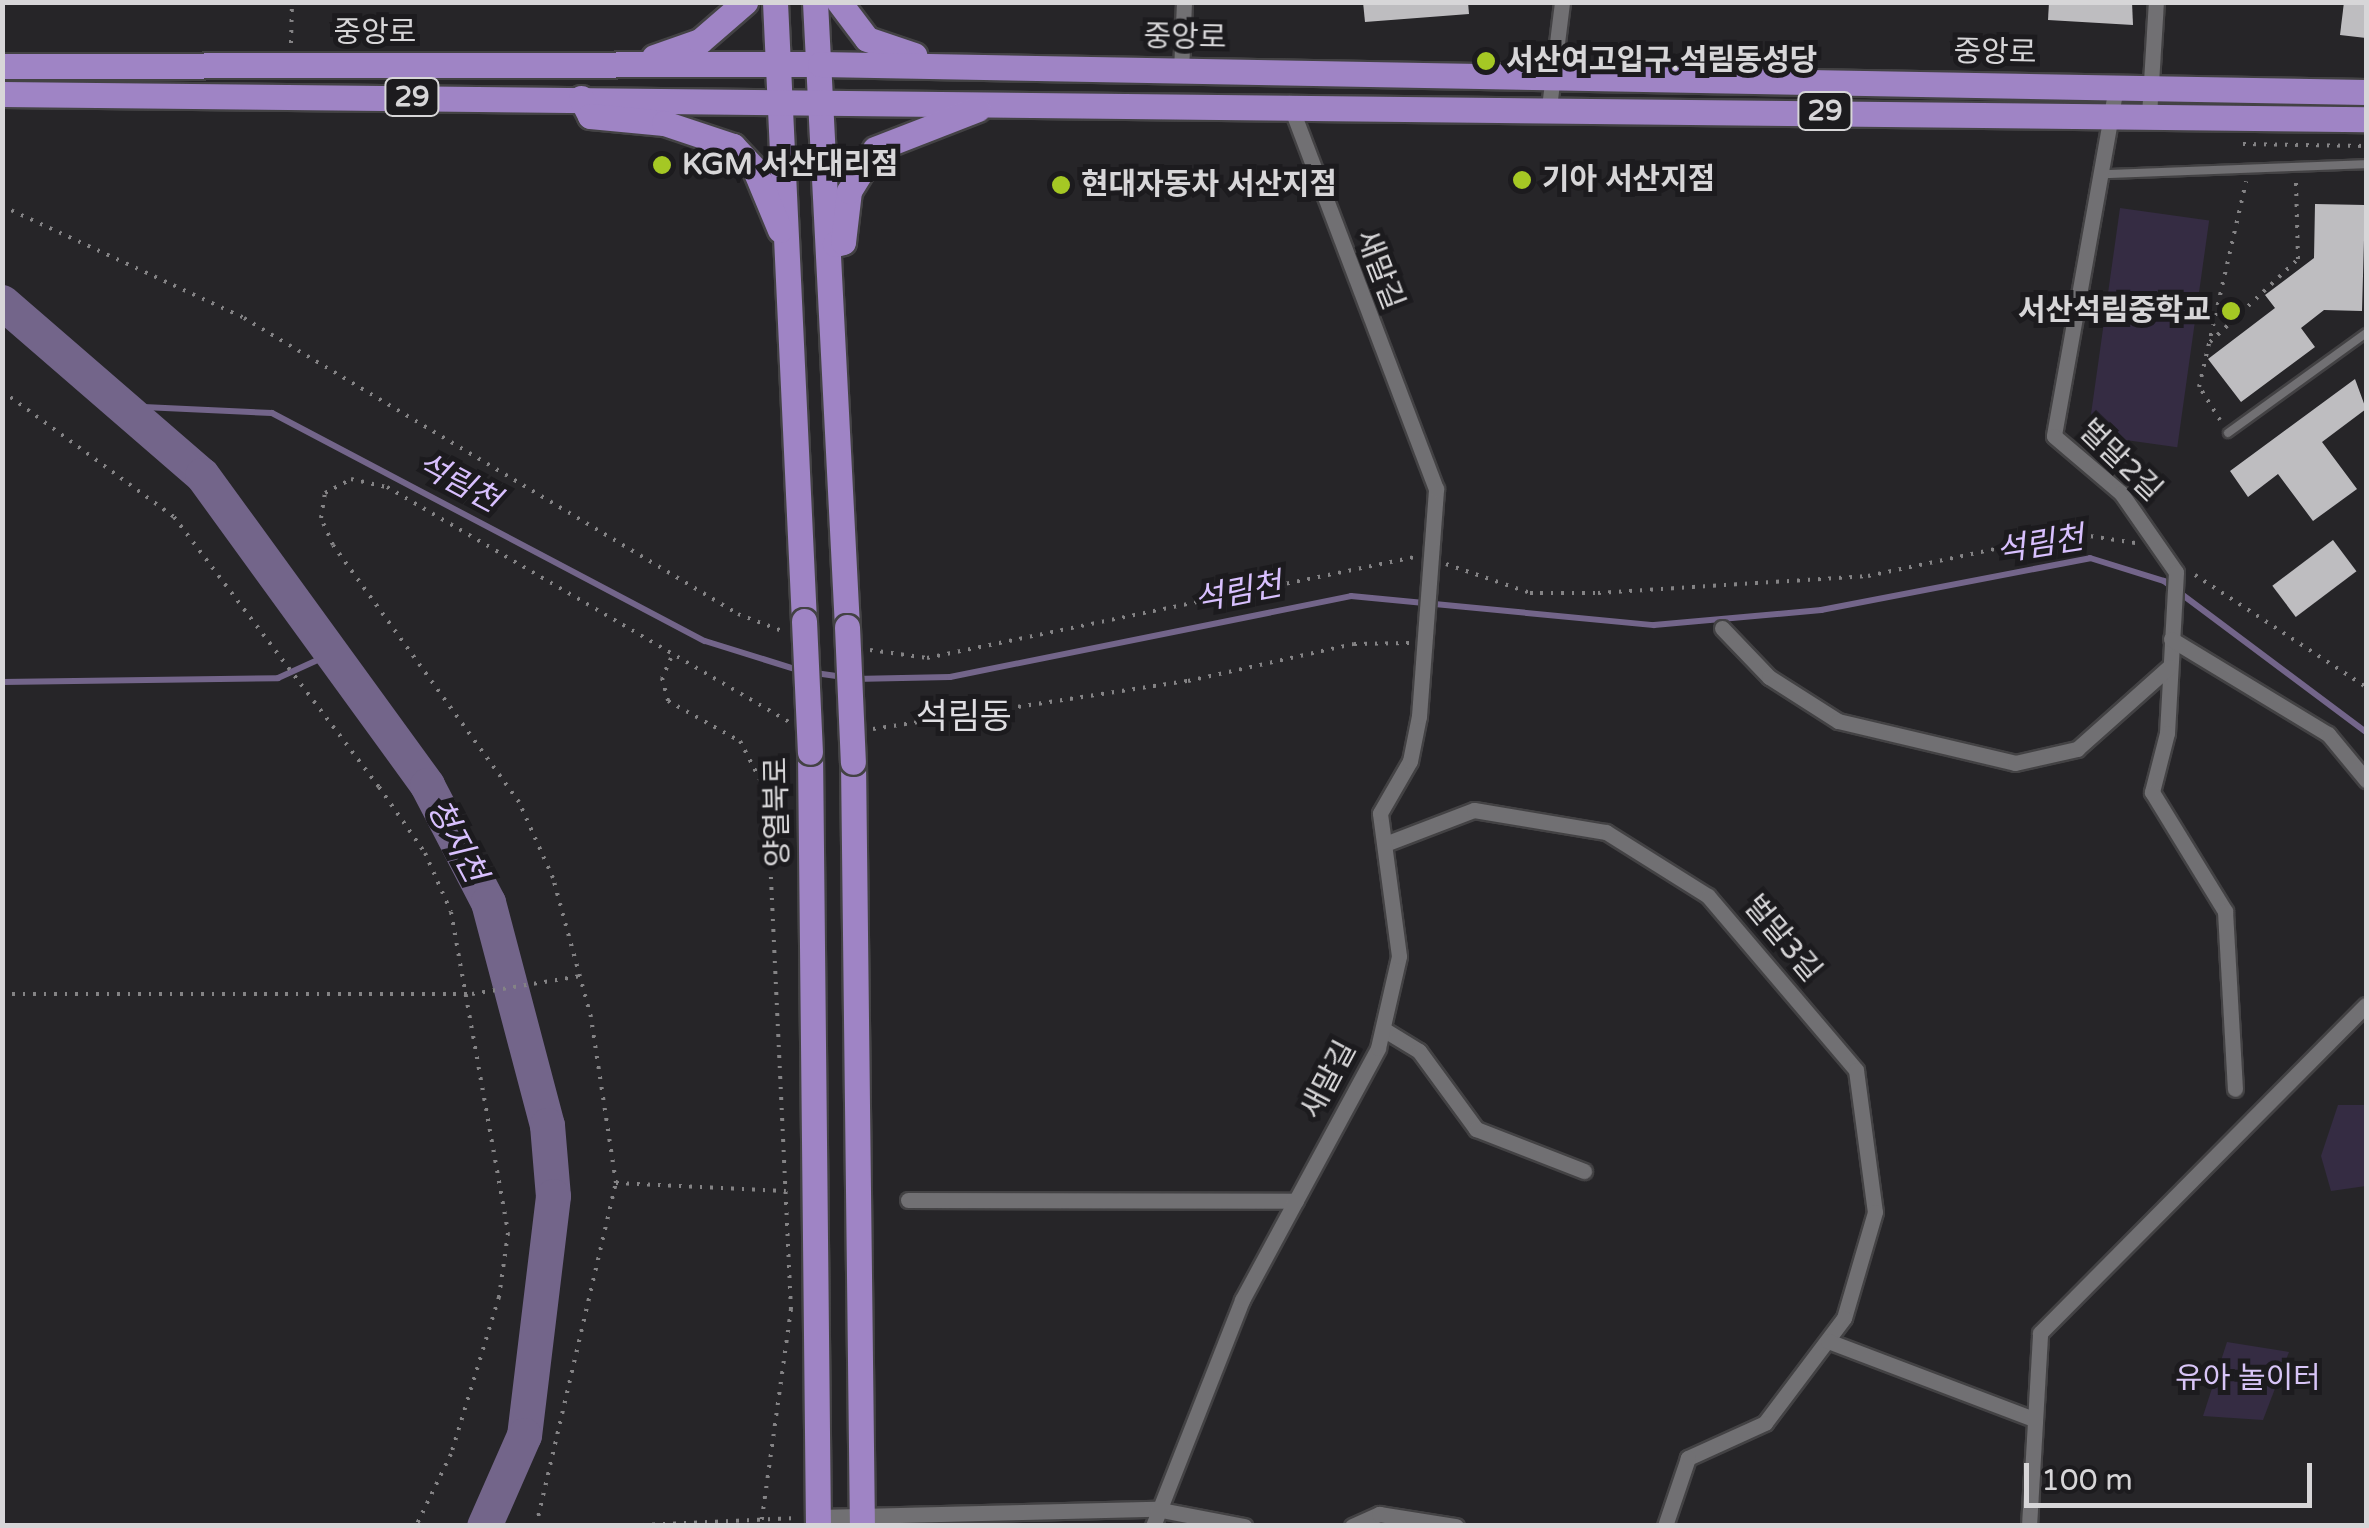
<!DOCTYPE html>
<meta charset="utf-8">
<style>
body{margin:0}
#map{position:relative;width:2369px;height:1528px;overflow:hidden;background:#262528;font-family:"Varela Round","Noto Sans KR",sans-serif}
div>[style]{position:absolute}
.green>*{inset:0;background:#352c43;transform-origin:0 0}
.stream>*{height:6px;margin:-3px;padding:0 3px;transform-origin:3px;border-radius:3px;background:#73658a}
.river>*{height:35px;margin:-17.5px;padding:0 17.5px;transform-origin:17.5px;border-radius:17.5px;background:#73658a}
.building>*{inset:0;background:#bebdc0;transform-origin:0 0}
.path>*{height:4px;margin-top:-2px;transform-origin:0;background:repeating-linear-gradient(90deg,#848385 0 2.5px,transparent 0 10.5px)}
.roads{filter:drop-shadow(2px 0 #434244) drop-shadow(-2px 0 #434244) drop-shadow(0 2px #434244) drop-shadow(0 -2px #434244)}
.service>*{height:8px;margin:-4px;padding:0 4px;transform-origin:4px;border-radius:4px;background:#717073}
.minor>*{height:15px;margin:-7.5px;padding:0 7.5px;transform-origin:7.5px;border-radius:7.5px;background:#717073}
.primary>*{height:25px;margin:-12.5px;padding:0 12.5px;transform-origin:12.5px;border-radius:12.5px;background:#9f84c5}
.bridges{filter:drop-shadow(2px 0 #434244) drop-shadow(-2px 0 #434244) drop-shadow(0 2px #434244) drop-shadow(0 -2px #434244)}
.primary-bridge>*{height:25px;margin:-12.5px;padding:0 12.5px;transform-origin:12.5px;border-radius:12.5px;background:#9f84c5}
.dots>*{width:28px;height:28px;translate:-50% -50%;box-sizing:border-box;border:5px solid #1c1b1e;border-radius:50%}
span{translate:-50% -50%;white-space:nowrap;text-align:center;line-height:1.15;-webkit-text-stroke:10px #1c1b1e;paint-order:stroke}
.shield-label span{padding:2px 8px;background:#1c1b1e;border:2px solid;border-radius:8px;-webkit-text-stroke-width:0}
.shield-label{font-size:28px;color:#d7d6d8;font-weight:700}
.street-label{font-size:30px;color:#d7d6d8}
.poi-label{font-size:30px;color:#d7d6d8;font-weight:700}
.left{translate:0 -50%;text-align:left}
.right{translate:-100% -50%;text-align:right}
.park-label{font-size:30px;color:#d8c5f7}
.water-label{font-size:32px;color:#d8c0fe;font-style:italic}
.quarter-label{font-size:35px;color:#dfdee2}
.frame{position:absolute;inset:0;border:5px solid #d7d6d8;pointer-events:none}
.scale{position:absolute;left:2024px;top:1463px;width:288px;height:45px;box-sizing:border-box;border:5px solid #d7d6d8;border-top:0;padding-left:12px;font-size:30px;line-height:35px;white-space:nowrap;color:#d7d6d8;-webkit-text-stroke:8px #1c1b1e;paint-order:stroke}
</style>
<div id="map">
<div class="green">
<i style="left:2120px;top:208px;width:90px;height:229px;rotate:8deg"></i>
<i style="clip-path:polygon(2338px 1105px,2366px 1105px,2366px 1186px,2331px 1191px,2321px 1156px)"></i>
<i style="clip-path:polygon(2227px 1342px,2289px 1352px,2263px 1420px,2203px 1416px)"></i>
</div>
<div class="stream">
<i style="left:122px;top:406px;width:150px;rotate:2.7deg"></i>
<i style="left:272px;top:413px;width:489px;rotate:27.8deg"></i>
<i style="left:705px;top:641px;width:97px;rotate:17.3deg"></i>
<i style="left:815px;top:673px;width:27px;rotate:8deg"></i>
<i style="left:854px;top:679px;width:96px;rotate:-1.2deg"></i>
<i style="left:950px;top:677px;width:409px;rotate:-11.4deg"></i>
<i style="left:1351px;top:596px;width:304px;rotate:5.5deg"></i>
<i style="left:1654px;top:625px;width:168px;rotate:-5.1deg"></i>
<i style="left:1821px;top:610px;width:274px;rotate:-10.9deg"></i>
<i style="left:2090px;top:558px;width:77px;rotate:17.3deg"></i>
<i style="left:2164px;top:581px;width:252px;rotate:36.8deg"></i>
<i style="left:2px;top:682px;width:276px;rotate:-0.8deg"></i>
<i style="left:278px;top:678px;width:58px;rotate:-24.4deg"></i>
</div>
<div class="river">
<i style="left:2px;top:302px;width:264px;rotate:40.9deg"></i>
<i style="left:202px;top:475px;width:383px;rotate:54deg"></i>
<i style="left:427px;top:785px;width:132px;rotate:62.5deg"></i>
<i style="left:488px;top:902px;width:231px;rotate:75.2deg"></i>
<i style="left:547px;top:1125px;width:71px;rotate:85.2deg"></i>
<i style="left:553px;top:1196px;width:241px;rotate:96.9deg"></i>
<i style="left:524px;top:1435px;width:99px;rotate:113.7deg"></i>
</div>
<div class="building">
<i style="clip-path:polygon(1363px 2px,1468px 2px,1469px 14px,1365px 22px)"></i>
<i style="clip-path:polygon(2049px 2px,2132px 2px,2133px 25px,2048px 20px)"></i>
<i style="clip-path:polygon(2344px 2px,2366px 2px,2366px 38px,2340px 35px)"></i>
<i style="clip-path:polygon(2315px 204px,2365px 205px,2362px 311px,2324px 310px,2301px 328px,2315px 347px,2241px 402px,2208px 359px,2275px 308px,2265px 295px,2314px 258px)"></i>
<i style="clip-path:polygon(2355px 379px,2366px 409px,2322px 442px,2357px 489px,2313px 521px,2278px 474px,2248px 497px,2230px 471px)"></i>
<i style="left:2333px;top:540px;width:39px;height:76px;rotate:53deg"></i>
</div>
<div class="path">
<i style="left:291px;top:43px;width:41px;rotate:-88.6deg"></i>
<i style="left:2243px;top:144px;width:123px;rotate:0.9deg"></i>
<i style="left:2px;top:206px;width:267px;rotate:24.8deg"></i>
<i style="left:244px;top:318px;width:576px;rotate:30.93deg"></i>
<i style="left:738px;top:614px;width:47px;rotate:21.1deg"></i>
<i style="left:2210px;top:342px;width:121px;rotate:-43.3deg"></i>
<i style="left:2298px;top:259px;width:79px;rotate:-91.5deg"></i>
<i style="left:2px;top:391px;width:213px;rotate:36.2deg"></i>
<i style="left:174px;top:517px;width:339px;rotate:52.8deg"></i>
<i style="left:379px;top:787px;width:80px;rotate:55.1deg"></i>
<i style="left:425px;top:853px;width:64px;rotate:66.2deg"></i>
<i style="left:451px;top:912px;width:326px;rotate:79.9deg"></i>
<i style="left:508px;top:1233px;width:65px;rotate:98deg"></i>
<i style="left:499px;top:1297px;width:164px;rotate:107deg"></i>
<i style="left:451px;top:1454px;width:80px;rotate:115.9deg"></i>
<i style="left:2220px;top:420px;width:39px;rotate:-122deg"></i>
<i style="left:2199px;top:387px;width:211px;rotate:-77.1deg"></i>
<i style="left:1446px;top:564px;width:89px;rotate:19deg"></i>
<i style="left:1530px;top:593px;width:68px"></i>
<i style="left:1598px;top:593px;width:271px;rotate:-3.6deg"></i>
<i style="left:1868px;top:576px;width:207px;rotate:-12deg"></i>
<i style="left:2070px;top:533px;width:66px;rotate:8.7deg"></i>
<i style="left:2195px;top:575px;width:204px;rotate:33.2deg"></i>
<i style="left:870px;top:650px;width:58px;rotate:8deg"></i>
<i style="left:927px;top:658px;width:497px;rotate:-11.7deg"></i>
<i style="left:671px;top:658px;width:22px;rotate:114deg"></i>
<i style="left:662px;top:678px;width:24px;rotate:75deg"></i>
<i style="left:668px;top:701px;width:82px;rotate:29.1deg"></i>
<i style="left:740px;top:741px;width:59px;rotate:62.6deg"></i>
<i style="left:767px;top:793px;width:517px;rotate:87.34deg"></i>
<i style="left:791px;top:1309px;width:219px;rotate:97.9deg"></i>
<i style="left:873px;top:729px;width:319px;rotate:-8.7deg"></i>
<i style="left:1188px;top:681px;width:170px;rotate:-12.6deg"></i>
<i style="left:1354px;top:644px;width:56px;rotate:-1deg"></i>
<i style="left:2px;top:994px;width:470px"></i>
<i style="left:472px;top:994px;width:110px;rotate:-9.4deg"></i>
<i style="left:616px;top:1183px;width:170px;rotate:2.7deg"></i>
<i style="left:536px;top:1526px;width:352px;rotate:-76.9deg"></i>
<i style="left:616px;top:1183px;width:168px;rotate:-98.6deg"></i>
<i style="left:591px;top:1017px;width:144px;rotate:-105.3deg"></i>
<i style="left:553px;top:878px;width:83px;rotate:-114.1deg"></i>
<i style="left:519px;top:802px;width:317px;rotate:-125.9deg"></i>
<i style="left:333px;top:545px;width:30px;rotate:-114deg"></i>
<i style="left:321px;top:518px;width:25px;rotate:-81deg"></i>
<i style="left:325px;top:493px;width:30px;rotate:-28deg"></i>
<i style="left:351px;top:479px;width:37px;rotate:13deg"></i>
<i style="left:387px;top:487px;width:466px;rotate:30.3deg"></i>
<i style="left:621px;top:1526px;width:177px;rotate:-2.6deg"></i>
</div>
<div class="roads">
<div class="service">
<i style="left:2107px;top:174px;width:259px;rotate:-2.2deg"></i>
<i style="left:2228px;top:433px;width:170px;rotate:-35.9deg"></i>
</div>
<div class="minor">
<i style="left:1181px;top:71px;width:69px;rotate:-87.5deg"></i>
<i style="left:2116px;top:87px;width:354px;rotate:100.1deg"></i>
<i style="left:2054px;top:436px;width:88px;rotate:40.4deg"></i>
<i style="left:2121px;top:493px;width:96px;rotate:55.2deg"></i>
<i style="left:2176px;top:572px;width:161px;rotate:93.2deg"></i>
<i style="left:2167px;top:733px;width:61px;rotate:104.3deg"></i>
<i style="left:2152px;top:792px;width:140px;rotate:58.5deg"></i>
<i style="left:2225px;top:911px;width:178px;rotate:86.8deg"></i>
<i style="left:1549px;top:107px;width:106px;rotate:-82.9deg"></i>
<i style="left:2149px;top:115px;width:113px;rotate:-86.5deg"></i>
<i style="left:1722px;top:628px;width:68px;rotate:46.2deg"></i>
<i style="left:1769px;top:677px;width:82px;rotate:32.5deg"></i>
<i style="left:1838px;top:721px;width:182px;rotate:13.3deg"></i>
<i style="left:2015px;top:763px;width:64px;rotate:-12.7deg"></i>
<i style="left:2077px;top:749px;width:123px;rotate:-41.7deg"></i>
<i style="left:2171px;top:639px;width:184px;rotate:31.2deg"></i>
<i style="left:2328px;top:734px;width:60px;rotate:50.4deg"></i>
<i style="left:1385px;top:844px;width:95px;rotate:-20.9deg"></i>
<i style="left:1474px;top:810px;width:134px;rotate:9.5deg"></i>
<i style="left:1606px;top:832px;width:120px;rotate:32.1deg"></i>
<i style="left:1708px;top:896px;width:228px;rotate:49.6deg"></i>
<i style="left:1856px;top:1070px;width:143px;rotate:82.4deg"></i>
<i style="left:1875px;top:1212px;width:110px;rotate:106.3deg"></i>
<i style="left:1844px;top:1318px;width:131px;rotate:127deg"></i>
<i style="left:1765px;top:1423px;width:85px;rotate:155.6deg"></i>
<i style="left:1688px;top:1458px;width:72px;rotate:108.7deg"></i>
<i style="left:1383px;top:1029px;width:42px;rotate:31.4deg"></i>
<i style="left:1419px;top:1051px;width:97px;rotate:53.8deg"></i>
<i style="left:1476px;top:1129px;width:116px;rotate:21.3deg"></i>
<i style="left:908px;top:1200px;width:388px;rotate:0.1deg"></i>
<i style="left:1828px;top:1341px;width:217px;rotate:20.8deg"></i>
<i style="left:818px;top:1517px;width:338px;rotate:-1.4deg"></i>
<i style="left:1156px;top:1509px;width:90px;rotate:10.9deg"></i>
<i style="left:1153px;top:1526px;width:243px;rotate:-68.5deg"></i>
<i style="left:1242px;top:1300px;width:286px;rotate:-61.6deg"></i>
<i style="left:1378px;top:1048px;width:94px;rotate:-77.1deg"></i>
<i style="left:1399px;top:956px;width:144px;rotate:-97.6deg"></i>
<i style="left:1380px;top:813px;width:60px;rotate:-60deg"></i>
<i style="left:1410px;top:761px;width:46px;rotate:-78.7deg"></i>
<i style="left:1419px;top:716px;width:228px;rotate:-85.7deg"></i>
<i style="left:1436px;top:489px;width:413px;rotate:-110.8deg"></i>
<i style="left:1352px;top:1526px;width:30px;rotate:-24deg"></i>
<i style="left:1379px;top:1514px;width:78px;rotate:8.9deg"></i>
<i style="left:2029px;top:1526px;width:193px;rotate:-86.7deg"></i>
<i style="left:2040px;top:1333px;width:462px;rotate:-45.2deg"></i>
</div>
<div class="primary">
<i style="left:775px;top:2px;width:620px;rotate:87.32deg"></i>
<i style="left:815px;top:2px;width:626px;rotate:87.07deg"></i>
<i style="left:839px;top:2px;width:46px;rotate:52.9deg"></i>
<i style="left:867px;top:39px;width:50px;rotate:18.8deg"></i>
<i style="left:654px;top:57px;width:49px;rotate:-19.2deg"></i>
<i style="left:700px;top:41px;width:60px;rotate:-40.9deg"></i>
<i style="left:2px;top:66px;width:818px;rotate:-0.14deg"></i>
<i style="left:820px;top:64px;width:1546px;rotate:1.04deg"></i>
<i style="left:2px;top:94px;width:2364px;rotate:0.61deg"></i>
<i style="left:581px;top:98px;width:20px;rotate:63deg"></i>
<i style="left:590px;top:116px;width:74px;rotate:5.4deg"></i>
<i style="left:664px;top:123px;width:73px;rotate:18.4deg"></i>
<i style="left:733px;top:146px;width:33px;rotate:47deg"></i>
<i style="left:755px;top:170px;width:65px;rotate:67.4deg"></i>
<i style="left:835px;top:244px;width:8px;rotate:-14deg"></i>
<i style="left:843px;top:242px;width:51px;rotate:-83.3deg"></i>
<i style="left:849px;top:191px;width:49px;rotate:-58.2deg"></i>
<i style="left:875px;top:149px;width:110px;rotate:-21.2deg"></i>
<i style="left:810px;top:752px;width:774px;rotate:89.41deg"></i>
<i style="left:853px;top:762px;width:764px;rotate:89.33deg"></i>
</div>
</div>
<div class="bridges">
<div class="primary-bridge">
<i style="left:804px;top:621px;width:131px;rotate:87.4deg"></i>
<i style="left:847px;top:627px;width:135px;rotate:87.5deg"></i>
</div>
</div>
<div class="dots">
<i style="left:1486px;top:61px;background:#a5c824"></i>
<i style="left:662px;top:165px;background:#a5c824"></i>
<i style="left:1522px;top:180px;background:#a5c824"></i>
<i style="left:1061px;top:185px;background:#a5c824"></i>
<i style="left:2231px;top:311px;background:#a5c824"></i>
</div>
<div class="shield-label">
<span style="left:412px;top:97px">29</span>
<span style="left:1825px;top:111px">29</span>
</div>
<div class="street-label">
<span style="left:375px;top:33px">중앙로</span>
<span style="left:1185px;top:38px;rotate:1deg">중앙로</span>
<span style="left:1995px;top:53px;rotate:1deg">중앙로</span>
<span style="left:1379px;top:270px;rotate:69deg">새말길</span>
<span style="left:2120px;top:461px;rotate:44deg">벌말2길</span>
<span style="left:778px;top:812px;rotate:-91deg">양열북로</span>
<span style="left:1782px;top:939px;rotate:50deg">벌말3길</span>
<span style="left:1329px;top:1080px;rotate:-62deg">새말길</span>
</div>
<div class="poi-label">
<span class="left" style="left:1506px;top:61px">서산여고입구.석림동성당</span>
<span class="left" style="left:682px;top:165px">KGM 서산대리점</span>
<span class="left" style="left:1542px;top:180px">기아 서산지점</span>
<span class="left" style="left:1081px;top:185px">현대자동차 서산지점</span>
<span class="right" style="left:2211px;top:311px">서산석림중학교</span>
</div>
<div class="park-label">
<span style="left:2248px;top:1379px">유아 놀이터</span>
</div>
<div class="water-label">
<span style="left:458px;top:483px;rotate:28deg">석림천</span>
<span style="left:2040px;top:545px;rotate:-9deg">석림천</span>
<span style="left:1238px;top:593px;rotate:-11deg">석림천</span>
<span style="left:456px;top:841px;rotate:62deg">청지천</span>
</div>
<div class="quarter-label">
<span style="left:964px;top:717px">석림동</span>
</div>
<div class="frame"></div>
<div class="scale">100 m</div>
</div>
